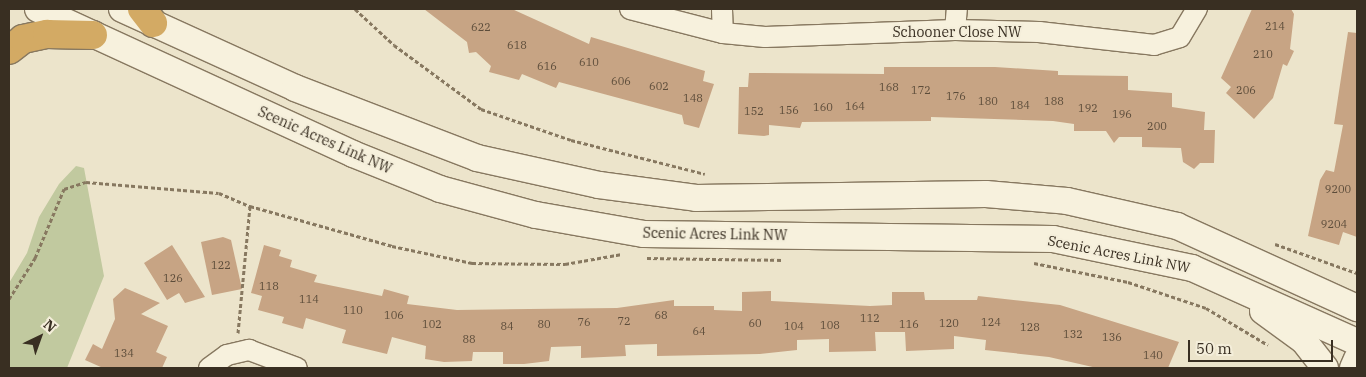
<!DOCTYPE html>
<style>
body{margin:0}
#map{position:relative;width:1366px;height:377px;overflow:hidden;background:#ece4cb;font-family:"IBM Plex Serif",serif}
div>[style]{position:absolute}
.green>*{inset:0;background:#c1c99f}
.building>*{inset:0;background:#c7a484}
.path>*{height:3px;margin-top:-1.5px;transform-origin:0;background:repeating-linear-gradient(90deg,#877860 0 4px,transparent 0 6.5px)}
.roads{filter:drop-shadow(1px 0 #877860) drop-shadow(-1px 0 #877860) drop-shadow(0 1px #877860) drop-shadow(0 -1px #877860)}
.minor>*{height:20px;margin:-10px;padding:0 10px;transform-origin:10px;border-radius:10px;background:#f7f1dd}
.tertiary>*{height:26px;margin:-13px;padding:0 13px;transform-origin:13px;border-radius:13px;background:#f7f1dd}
.motorway>*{height:28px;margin:-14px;padding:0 14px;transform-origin:14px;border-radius:14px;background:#d3aa64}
span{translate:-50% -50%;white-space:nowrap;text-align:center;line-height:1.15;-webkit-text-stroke:4px #f4eeda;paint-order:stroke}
.number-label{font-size:11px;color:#5c4c3a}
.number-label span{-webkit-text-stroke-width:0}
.street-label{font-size:14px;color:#392f22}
.frame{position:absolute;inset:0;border:10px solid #392f22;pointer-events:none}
.north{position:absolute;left:15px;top:312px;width:50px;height:50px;-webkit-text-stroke:4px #f4eeda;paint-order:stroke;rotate:42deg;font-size:14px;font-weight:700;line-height:20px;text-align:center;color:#392f22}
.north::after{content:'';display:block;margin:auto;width:18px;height:22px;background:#392f22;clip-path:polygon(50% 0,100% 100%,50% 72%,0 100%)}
.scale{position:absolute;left:1188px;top:340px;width:145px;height:22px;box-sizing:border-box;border:2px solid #392f22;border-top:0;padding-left:6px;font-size:15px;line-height:18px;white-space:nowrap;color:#392f22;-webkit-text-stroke:4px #f4eeda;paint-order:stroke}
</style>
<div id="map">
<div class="green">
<i style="clip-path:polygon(76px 166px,84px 168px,104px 276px,67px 368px,9px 368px,9px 283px,27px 253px,39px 217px,59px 184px)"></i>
</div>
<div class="building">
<i style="clip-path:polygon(424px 9px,512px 9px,589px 44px,591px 37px,705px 71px,703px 81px,714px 84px,699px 128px,684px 124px,682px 115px,559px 82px,556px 88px,522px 74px,519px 80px,489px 72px,491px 66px,476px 52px,469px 53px,467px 42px)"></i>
<i style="clip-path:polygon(1252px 9px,1291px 9px,1294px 14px,1290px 49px,1294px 51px,1287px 66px,1283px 64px,1273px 98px,1254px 119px,1226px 93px,1231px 87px,1221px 78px)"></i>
<i style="clip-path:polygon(1348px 32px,1357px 33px,1357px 237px,1343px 232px,1339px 245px,1308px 236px,1320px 180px,1326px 170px,1334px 172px,1343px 125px,1334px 124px)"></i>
<i style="clip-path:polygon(884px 67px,995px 67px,1058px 71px,1058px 75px,1128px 76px,1128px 90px,1172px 93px,1172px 107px,1205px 112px,1204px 130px,1215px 130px,1214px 163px,1200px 163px,1194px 169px,1183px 162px,1181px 148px,1142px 147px,1142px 137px,1119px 137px,1114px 143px,1106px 131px,1074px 131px,1074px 124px,1053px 121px,931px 117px,931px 121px,802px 122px,800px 128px,769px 125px,769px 135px,764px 136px,738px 134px,739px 87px,748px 87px,749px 73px,884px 74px)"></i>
<i style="clip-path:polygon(223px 237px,231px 240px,242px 289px,212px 295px,201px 242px)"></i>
<i style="clip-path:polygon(172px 245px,205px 297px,185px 303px,179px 293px,167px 300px,144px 263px)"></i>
<i style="clip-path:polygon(264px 245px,281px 250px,279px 256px,292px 260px,290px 267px,317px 275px,314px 282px,382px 296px,384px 289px,409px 296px,407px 304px,457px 310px,617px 308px,674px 300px,674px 306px,714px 306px,714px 310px,742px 311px,742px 292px,771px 291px,771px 301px,870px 306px,892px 305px,892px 292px,924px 292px,925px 300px,977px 300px,978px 296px,1060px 305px,1179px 342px,1168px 368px,1097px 368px,1049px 357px,985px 350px,986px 340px,954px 336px,954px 349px,906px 351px,905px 332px,875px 332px,876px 351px,829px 352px,829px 339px,797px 340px,797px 350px,760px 354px,657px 356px,657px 344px,625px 345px,626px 356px,581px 358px,581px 346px,551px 347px,549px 361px,524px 364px,503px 364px,503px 352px,473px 352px,472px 361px,444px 362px,425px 359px,426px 346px,392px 337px,387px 354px,362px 348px,342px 343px,346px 330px,306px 318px,303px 329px,282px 323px,284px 317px,258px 310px,262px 296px,251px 293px)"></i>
<i style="clip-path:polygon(125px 288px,160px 303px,141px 314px,168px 326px,156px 352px,167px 357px,162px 368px,103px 368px,85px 360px,93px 344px,102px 349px,115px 319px,113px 299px)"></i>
</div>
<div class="path">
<i style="left:355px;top:9px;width:53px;rotate:42.7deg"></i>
<i style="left:394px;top:45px;width:108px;rotate:36.3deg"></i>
<i style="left:481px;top:109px;width:95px;rotate:19deg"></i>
<i style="left:571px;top:140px;width:138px;rotate:14.2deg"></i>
<i style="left:1275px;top:244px;width:87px;rotate:19.5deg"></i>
<i style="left:647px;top:258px;width:135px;rotate:0.8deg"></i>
<i style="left:1034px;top:263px;width:96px;rotate:11.4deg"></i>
<i style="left:1128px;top:282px;width:82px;rotate:18.4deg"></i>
<i style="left:1206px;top:308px;width:72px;rotate:30.8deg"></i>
<i style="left:9px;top:299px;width:49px;rotate:-57.6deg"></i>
<i style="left:35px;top:258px;width:75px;rotate:-67.2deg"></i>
<i style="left:64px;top:189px;width:23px;rotate:-18deg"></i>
<i style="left:86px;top:182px;width:133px;rotate:4.7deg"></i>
<i style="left:219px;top:193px;width:34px;rotate:23deg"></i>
<i style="left:250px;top:206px;width:148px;rotate:15.7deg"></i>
<i style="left:392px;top:246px;width:82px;rotate:12deg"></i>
<i style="left:472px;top:263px;width:93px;rotate:0.6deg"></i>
<i style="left:565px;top:264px;width:58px;rotate:-10deg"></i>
<i style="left:238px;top:333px;width:128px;rotate:-84.6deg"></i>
</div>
<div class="roads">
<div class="minor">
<i style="left:630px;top:9px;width:96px;rotate:14.5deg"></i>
<i style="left:722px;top:9px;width:24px;rotate:88deg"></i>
<i style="left:723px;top:33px;width:42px;rotate:5.4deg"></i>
<i style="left:765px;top:37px;width:190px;rotate:-2.1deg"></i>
<i style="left:955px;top:30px;width:84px;rotate:1.4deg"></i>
<i style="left:1039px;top:32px;width:116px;rotate:6.4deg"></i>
<i style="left:1154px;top:45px;width:27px;rotate:-17deg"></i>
<i style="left:1180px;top:37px;width:33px;rotate:-59deg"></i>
<i style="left:955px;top:30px;width:21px;rotate:-85deg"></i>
<i style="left:209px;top:368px;width:22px;rotate:-36deg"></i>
<i style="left:227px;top:355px;width:23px;rotate:-13deg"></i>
<i style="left:249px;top:350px;width:51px;rotate:20.6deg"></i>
</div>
<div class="tertiary">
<i style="left:38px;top:9px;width:347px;rotate:24.7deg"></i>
<i style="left:353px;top:154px;width:94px;rotate:21.9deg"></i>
<i style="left:440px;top:189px;width:99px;rotate:15.2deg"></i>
<i style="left:536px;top:215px;width:110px;rotate:10deg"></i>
<i style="left:644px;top:234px;width:409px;rotate:0.7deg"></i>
<i style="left:1053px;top:239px;width:142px;rotate:11.8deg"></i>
<i style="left:1192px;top:268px;width:181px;rotate:24.2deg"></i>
<i style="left:122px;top:9px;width:190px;rotate:24.5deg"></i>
<i style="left:295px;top:88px;width:195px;rotate:21deg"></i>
<i style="left:477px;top:158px;width:125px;rotate:12.5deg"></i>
<i style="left:599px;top:185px;width:98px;rotate:7.6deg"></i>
<i style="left:696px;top:198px;width:290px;rotate:-0.8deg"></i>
<i style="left:986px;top:194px;width:81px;rotate:4.9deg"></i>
<i style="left:1067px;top:201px;width:113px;rotate:12.8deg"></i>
<i style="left:1177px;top:226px;width:198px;rotate:24.5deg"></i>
<i style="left:1263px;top:311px;width:51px;rotate:36.2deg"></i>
<i style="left:1304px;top:341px;width:34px;rotate:52deg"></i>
<i style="left:1353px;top:368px;width:10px;rotate:-66deg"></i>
</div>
<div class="motorway">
<i style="left:142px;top:9px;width:18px;rotate:52deg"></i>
<i style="left:9px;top:50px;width:18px;rotate:-38deg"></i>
<i style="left:23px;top:39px;width:25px;rotate:-12deg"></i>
<i style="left:47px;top:34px;width:46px;rotate:1.2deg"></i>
</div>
</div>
<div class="number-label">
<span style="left:1275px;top:26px">214</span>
<span style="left:481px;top:27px">622</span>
<span style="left:517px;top:45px">618</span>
<span style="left:1263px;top:54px">210</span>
<span style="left:589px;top:62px">610</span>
<span style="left:547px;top:66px">616</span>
<span style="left:621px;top:81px">606</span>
<span style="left:659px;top:86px">602</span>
<span style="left:889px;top:87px">168</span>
<span style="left:921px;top:90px">172</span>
<span style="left:1246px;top:90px">206</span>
<span style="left:956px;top:96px">176</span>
<span style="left:693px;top:98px">148</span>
<span style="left:988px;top:101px">180</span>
<span style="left:1054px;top:101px">188</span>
<span style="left:1020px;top:105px">184</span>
<span style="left:855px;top:106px">164</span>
<span style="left:823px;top:107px">160</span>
<span style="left:1088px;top:108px">192</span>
<span style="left:789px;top:110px">156</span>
<span style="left:754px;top:111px">152</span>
<span style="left:1122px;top:114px">196</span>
<span style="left:1157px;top:126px">200</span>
<span style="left:1338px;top:189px">9200</span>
<span style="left:1334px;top:224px">9204</span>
<span style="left:221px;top:265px">122</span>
<span style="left:173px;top:278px">126</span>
<span style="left:269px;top:286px">118</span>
<span style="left:309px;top:299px">114</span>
<span style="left:353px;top:310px">110</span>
<span style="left:394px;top:315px">106</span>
<span style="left:661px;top:315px">68</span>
<span style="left:870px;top:318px">112</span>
<span style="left:624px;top:321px">72</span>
<span style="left:584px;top:322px">76</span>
<span style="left:991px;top:322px">124</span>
<span style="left:755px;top:323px">60</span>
<span style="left:949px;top:323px">120</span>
<span style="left:432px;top:324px">102</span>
<span style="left:544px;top:324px">80</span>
<span style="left:909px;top:324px">116</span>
<span style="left:830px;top:325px">108</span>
<span style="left:507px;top:326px">84</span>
<span style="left:794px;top:326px">104</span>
<span style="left:1030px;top:327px">128</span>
<span style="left:699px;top:331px">64</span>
<span style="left:1073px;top:334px">132</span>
<span style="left:1112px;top:337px">136</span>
<span style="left:469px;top:339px">88</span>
<span style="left:124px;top:353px">134</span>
<span style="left:1153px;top:355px">140</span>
</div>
<div class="street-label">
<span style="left:957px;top:32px">Schooner Close NW</span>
<span style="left:325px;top:140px;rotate:24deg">Scenic Acres Link NW</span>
<span style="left:715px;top:234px;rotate:1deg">Scenic Acres Link NW</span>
<span style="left:1119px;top:254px;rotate:11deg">Scenic Acres Link NW</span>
</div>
<div class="frame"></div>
<div class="north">N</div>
<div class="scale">50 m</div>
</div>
